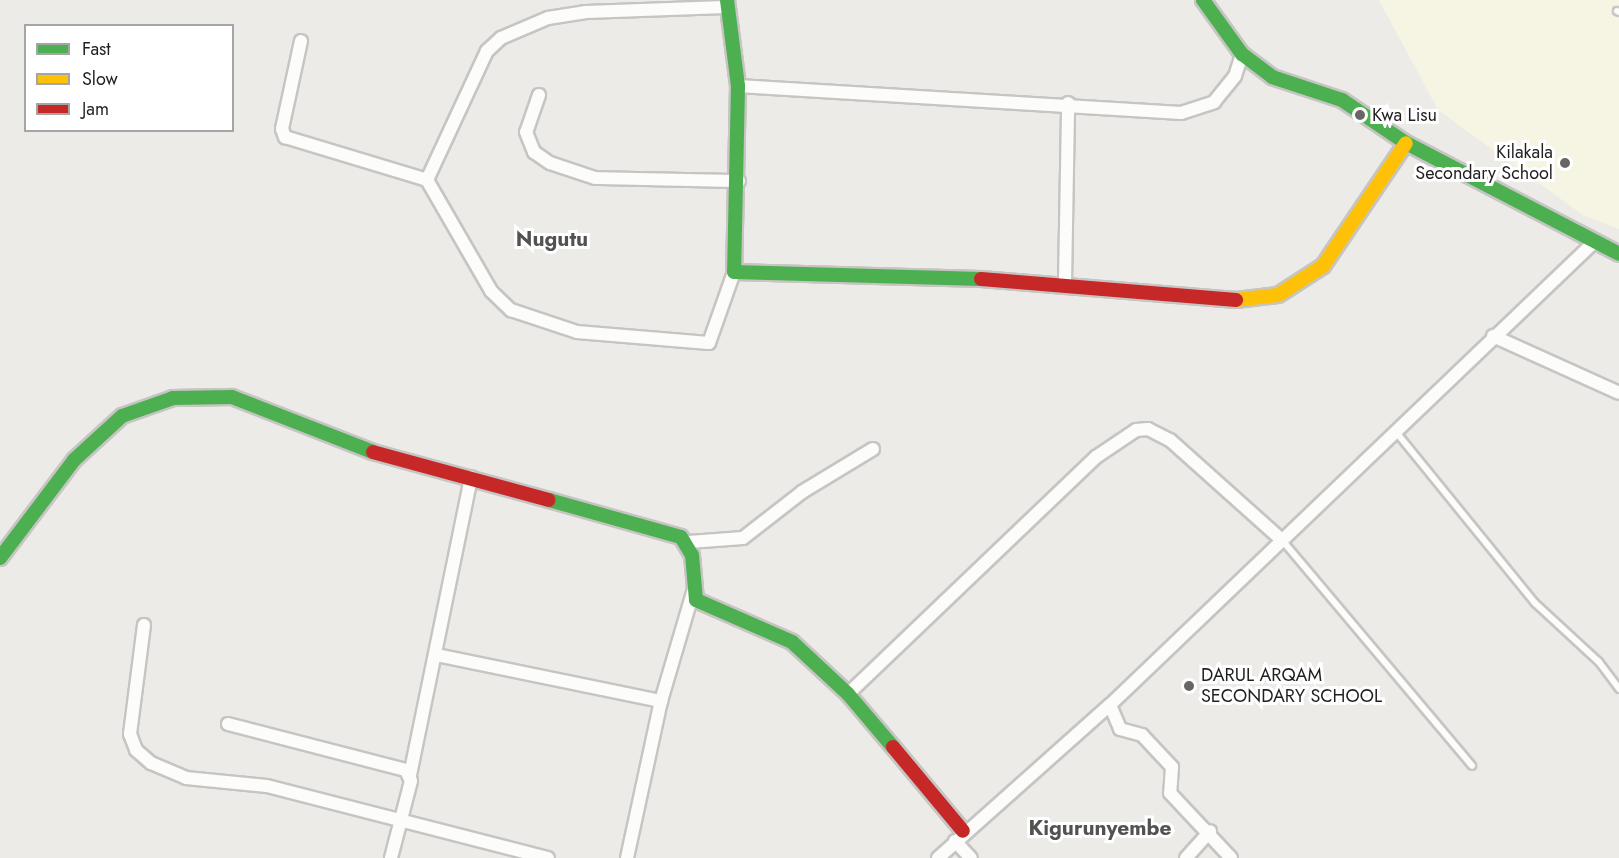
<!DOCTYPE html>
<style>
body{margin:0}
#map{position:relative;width:1619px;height:858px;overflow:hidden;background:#edebe7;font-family:Jost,sans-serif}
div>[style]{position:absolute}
.education>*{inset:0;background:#f6f5e3}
.roads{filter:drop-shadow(2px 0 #c6c5c3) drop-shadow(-2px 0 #c6c5c3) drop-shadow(0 2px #c6c5c3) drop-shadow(0 -2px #c6c5c3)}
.lane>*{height:6px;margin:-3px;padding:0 3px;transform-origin:3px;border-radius:3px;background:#fcfcfb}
.street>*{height:12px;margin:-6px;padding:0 6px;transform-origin:6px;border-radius:6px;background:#fcfcfb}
.fast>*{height:14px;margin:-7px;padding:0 7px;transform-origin:7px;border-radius:7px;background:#4caf50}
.slow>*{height:14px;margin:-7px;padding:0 7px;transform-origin:7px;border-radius:7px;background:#ffc107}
.jam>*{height:14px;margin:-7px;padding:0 7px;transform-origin:7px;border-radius:7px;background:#c62828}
.dots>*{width:16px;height:16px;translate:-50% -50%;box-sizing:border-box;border:3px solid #fff;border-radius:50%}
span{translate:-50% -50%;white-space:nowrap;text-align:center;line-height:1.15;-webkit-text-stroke:6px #fff;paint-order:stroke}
.poi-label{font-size:18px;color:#1f1f1f}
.left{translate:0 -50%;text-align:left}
.right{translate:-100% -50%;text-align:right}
.quarter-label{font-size:21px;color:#525252;font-weight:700}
.legend{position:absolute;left:24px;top:24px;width:210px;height:108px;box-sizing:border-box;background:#fff;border:2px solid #a5a5a5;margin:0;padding:8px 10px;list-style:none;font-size:18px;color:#1f1f1f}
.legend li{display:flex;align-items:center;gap:12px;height:30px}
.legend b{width:30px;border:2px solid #a5a5a5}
</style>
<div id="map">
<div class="education">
<i style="clip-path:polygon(1379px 0,1619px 0,1619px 229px,1583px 215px,1438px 110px)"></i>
</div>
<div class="roads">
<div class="lane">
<i style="left:1617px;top:11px;width:2px;rotate:27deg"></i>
<i style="left:1396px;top:432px;width:220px;rotate:50.9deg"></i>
<i style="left:1535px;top:603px;width:87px;rotate:42.7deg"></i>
<i style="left:1599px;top:662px;width:34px;rotate:53deg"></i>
<i style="left:1282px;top:540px;width:295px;rotate:49.9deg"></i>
</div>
<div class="street">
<i style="left:301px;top:41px;width:90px;rotate:102.2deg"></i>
<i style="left:282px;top:129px;width:9px;rotate:69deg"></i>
<i style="left:285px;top:137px;width:148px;rotate:16.8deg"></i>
<i style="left:427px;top:180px;width:128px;rotate:60deg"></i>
<i style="left:491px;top:291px;width:28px;rotate:44deg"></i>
<i style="left:511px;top:310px;width:70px;rotate:18.4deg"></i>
<i style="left:577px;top:332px;width:132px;rotate:4.8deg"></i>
<i style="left:709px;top:343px;width:75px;rotate:-70.6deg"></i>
<i style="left:738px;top:86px;width:444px;rotate:3.5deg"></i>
<i style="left:1181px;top:113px;width:35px;rotate:-18deg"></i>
<i style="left:1214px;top:102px;width:33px;rotate:-51deg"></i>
<i style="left:1235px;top:76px;width:23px;rotate:-72deg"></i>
<i style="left:539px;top:95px;width:39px;rotate:109deg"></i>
<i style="left:526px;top:132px;width:22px;rotate:68deg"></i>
<i style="left:534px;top:152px;width:19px;rotate:35deg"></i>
<i style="left:550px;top:163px;width:47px;rotate:18.4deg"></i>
<i style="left:595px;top:178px;width:144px;rotate:1.2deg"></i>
<i style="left:427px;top:180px;width:142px;rotate:-65.1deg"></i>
<i style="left:487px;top:51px;width:19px;rotate:-43deg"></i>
<i style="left:501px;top:38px;width:51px;rotate:-23.1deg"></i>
<i style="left:548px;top:18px;width:37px;rotate:-9deg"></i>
<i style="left:585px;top:12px;width:141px;rotate:-2deg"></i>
<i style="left:1065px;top:283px;width:180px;rotate:-89deg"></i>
<i style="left:1493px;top:336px;width:138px;rotate:24.3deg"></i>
<i style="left:689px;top:542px;width:54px;rotate:-4.2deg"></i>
<i style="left:743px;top:538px;width:75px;rotate:-37.9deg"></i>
<i style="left:802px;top:492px;width:83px;rotate:-31.2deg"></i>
<i style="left:144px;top:625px;width:110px;rotate:97.3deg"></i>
<i style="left:130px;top:734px;width:17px;rotate:69deg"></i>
<i style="left:136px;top:750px;width:20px;rotate:41deg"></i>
<i style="left:151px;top:763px;width:38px;rotate:23deg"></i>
<i style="left:186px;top:778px;width:81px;rotate:5.6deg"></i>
<i style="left:267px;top:786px;width:290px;rotate:14.4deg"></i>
<i style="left:437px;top:655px;width:229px;rotate:11.6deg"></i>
<i style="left:848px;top:694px;width:343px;rotate:-43.7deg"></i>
<i style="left:1096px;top:457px;width:48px;rotate:-34deg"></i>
<i style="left:1136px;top:430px;width:12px;rotate:-5deg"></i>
<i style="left:1148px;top:429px;width:25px;rotate:27deg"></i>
<i style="left:1170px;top:440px;width:150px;rotate:41.8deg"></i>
<i style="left:1110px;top:705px;width:26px;rotate:67deg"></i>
<i style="left:1120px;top:729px;width:23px;rotate:15deg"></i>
<i style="left:1142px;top:735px;width:44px;rotate:46.8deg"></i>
<i style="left:1172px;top:767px;width:26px;rotate:94deg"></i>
<i style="left:1170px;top:793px;width:89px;rotate:46.8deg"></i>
<i style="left:228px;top:724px;width:184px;rotate:14.5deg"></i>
<i style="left:406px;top:770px;width:12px;rotate:66deg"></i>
<i style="left:411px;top:781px;width:80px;rotate:104.6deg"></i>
<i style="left:410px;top:775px;width:304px;rotate:-78.4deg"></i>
<i style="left:955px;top:841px;width:23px;rotate:47deg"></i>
<i style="left:627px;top:858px;width:161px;rotate:-77.8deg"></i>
<i style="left:661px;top:701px;width:114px;rotate:-73.6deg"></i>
<i style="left:938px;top:858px;width:230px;rotate:-41.7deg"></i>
<i style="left:1110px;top:705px;width:667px;rotate:-43.72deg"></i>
<i style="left:1186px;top:858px;width:36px;rotate:-48deg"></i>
</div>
<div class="fast">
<i style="left:727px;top:0;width:87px;rotate:82.7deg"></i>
<i style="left:738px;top:86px;width:186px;rotate:91.2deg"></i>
<i style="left:734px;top:272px;width:247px;rotate:1.6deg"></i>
<i style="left:1203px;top:0;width:67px;rotate:54.2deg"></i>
<i style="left:1242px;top:54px;width:38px;rotate:37deg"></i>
<i style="left:1272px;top:77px;width:74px;rotate:18.2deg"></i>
<i style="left:1342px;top:100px;width:77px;rotate:33.9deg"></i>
<i style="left:1406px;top:143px;width:240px;rotate:27.5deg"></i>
<i style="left:549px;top:500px;width:137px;rotate:15.7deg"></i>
<i style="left:681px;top:537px;width:21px;rotate:59deg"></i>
<i style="left:692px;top:555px;width:45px;rotate:84.9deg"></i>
<i style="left:696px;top:600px;width:105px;rotate:23.6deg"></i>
<i style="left:792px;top:642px;width:76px;rotate:42.9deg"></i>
<i style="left:848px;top:694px;width:70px;rotate:49.7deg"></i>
<i style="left:0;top:558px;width:123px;rotate:-52.9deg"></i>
<i style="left:74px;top:460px;width:65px;rotate:-42.5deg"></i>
<i style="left:122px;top:416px;width:54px;rotate:-19.4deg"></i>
<i style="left:173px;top:398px;width:59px;rotate:-1deg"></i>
<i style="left:232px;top:397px;width:151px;rotate:21.3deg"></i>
</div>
<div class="slow">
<i style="left:1236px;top:300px;width:42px;rotate:-6.8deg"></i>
<i style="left:1278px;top:295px;width:54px;rotate:-32.8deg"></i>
<i style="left:1323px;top:266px;width:148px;rotate:-56deg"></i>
</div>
<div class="jam">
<i style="left:981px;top:279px;width:256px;rotate:4.7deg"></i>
<i style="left:373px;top:452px;width:182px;rotate:15.3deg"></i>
<i style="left:893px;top:747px;width:109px;rotate:50.2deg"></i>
</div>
</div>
<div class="dots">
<i style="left:1360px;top:115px;background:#676665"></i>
<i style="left:1565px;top:163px;background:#676665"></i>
<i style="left:1189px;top:686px;background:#676665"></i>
</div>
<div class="poi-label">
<span class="left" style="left:1372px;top:115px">Kwa Lisu</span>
<span class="right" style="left:1553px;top:163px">Kilakala<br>Secondary School</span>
<span class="left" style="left:1201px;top:686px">DARUL ARQAM<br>SECONDARY SCHOOL</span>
</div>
<div class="quarter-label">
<span style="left:552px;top:239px">Nugutu</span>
<span style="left:1100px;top:828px">Kigurunyembe</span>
</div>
<ul class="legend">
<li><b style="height:8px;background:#4caf50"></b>Fast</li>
<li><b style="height:8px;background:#ffc107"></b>Slow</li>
<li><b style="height:8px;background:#c62828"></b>Jam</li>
</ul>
</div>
